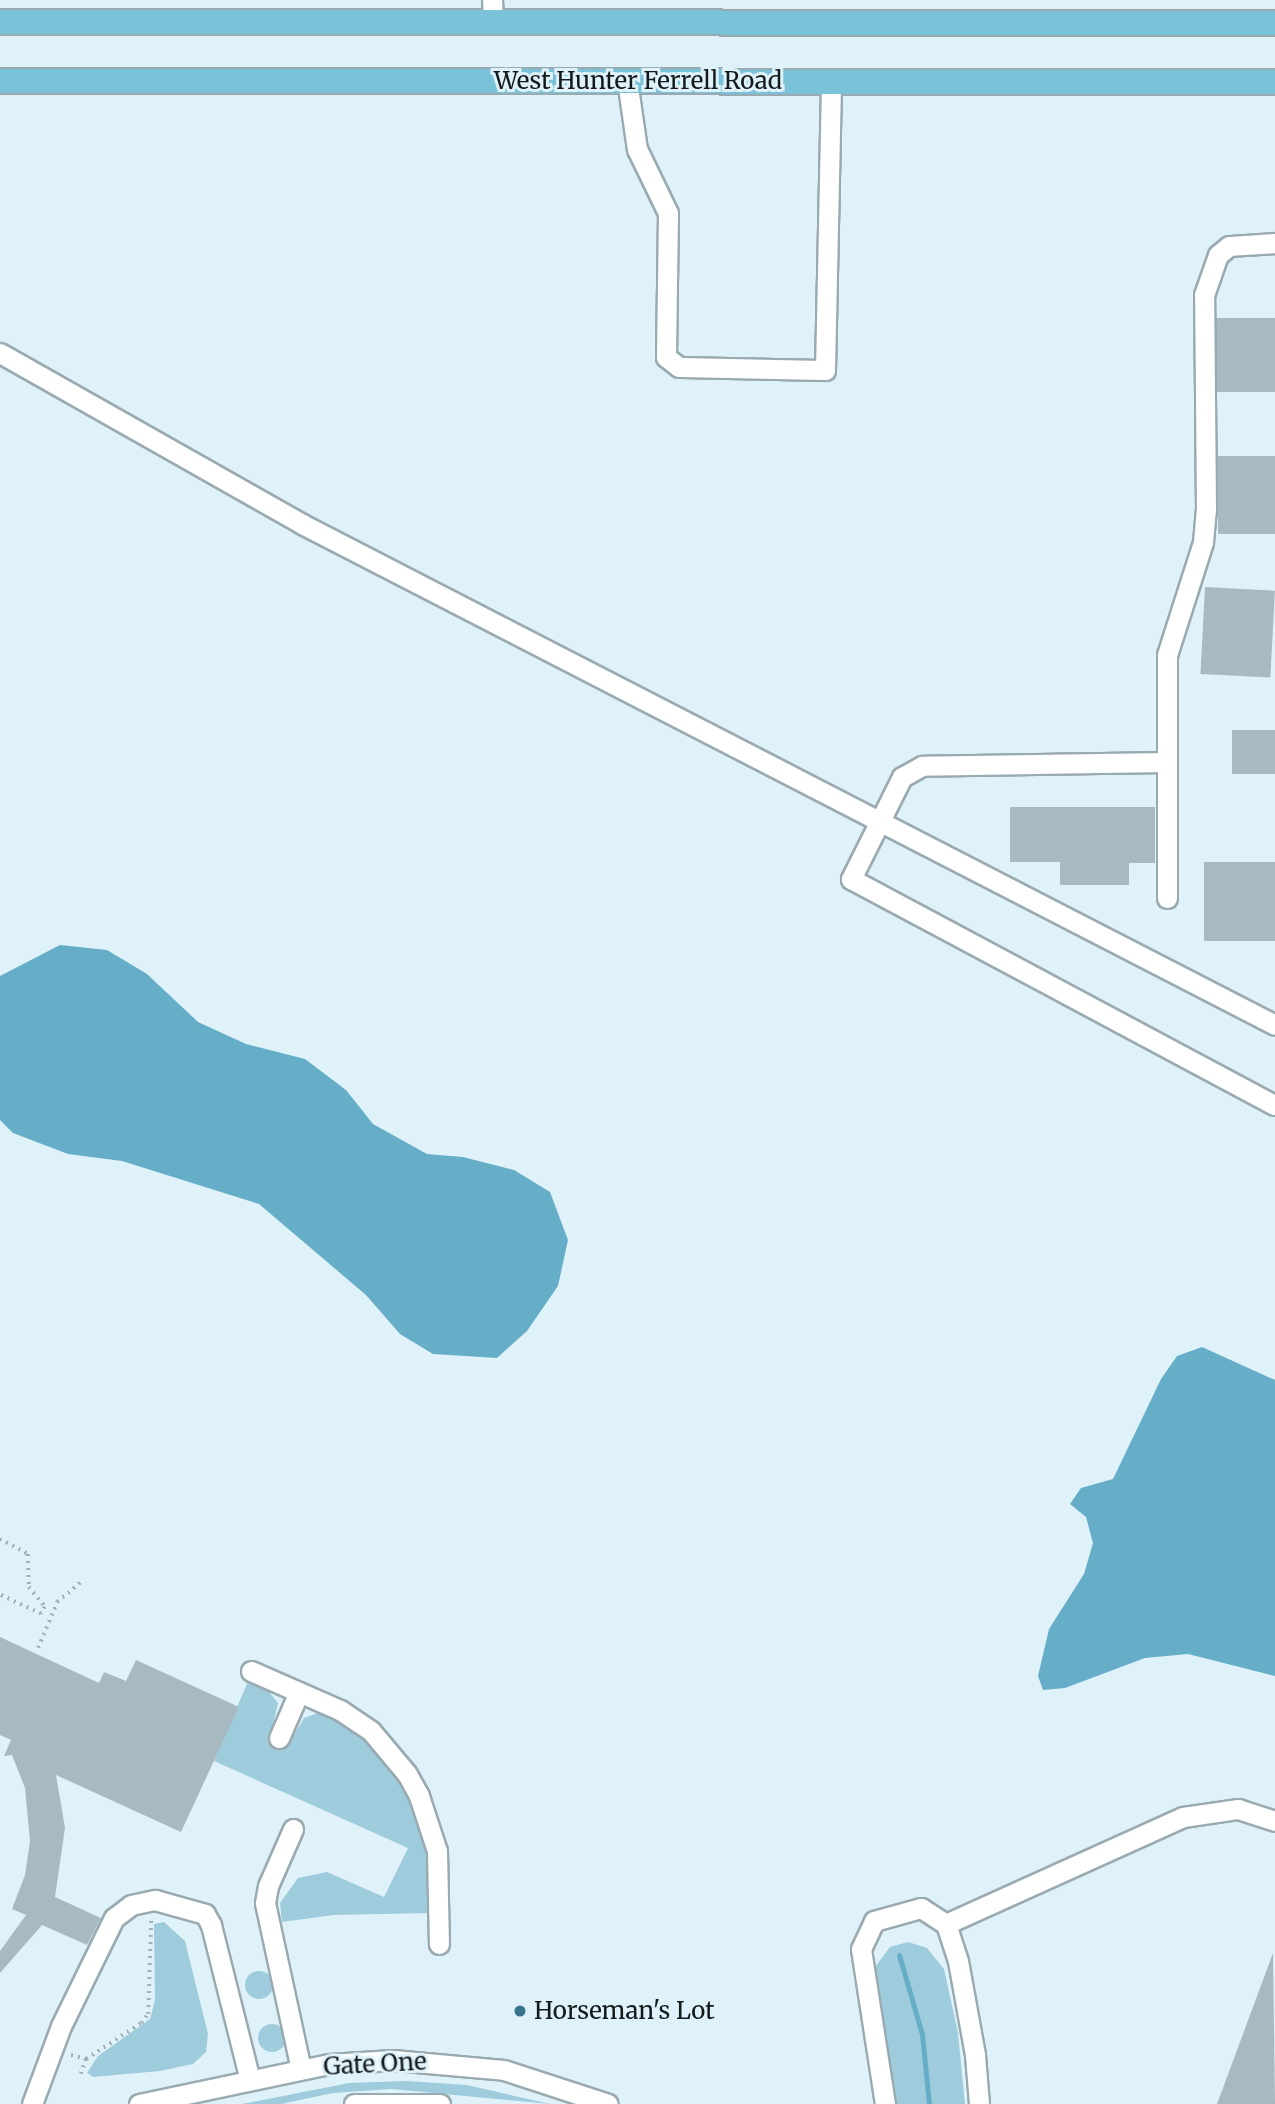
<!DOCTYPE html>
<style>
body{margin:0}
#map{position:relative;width:1275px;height:2104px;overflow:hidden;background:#dff2f9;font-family:Merriweather,serif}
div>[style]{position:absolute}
.green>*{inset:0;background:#9fccdd}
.round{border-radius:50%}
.water>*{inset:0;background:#66aec8}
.stream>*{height:5px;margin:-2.5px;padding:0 2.5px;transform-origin:2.5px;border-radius:2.5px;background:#66aec8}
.building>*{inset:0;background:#a8bac1;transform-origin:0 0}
.path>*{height:3.5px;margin-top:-1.75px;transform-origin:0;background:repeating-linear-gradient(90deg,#a1b0b6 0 2px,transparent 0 7px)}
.roads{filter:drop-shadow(2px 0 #99aab1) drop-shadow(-2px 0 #99aab1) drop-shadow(0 2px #99aab1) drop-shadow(0 -2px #99aab1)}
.minor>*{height:19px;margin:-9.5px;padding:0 9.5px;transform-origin:9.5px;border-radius:9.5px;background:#fff}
.major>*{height:24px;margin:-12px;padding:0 12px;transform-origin:12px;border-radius:12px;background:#79c2d7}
.dots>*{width:19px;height:19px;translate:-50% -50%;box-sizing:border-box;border:4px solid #dff2f9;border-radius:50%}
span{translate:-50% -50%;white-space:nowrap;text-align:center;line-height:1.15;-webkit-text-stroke:6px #dff2f9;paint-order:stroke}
.street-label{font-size:24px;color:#131a1c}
.poi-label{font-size:24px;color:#131a1c}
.left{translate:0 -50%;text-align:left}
</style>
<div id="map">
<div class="green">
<i style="clip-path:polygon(249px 1679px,264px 1686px,278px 1703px,270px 1737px,288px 1745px,304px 1718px,321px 1712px,363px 1736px,385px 1758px,413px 1797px,430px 1852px,431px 1913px,334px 1915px,282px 1922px,280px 1903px,298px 1878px,327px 1872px,384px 1897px,408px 1848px,214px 1761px)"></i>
<i style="clip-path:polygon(164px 1922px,185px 1941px,208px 2034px,206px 2052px,193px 2064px,160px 2071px,93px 2077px,87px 2073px,98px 2056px,150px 2019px,155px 2000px,154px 1924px)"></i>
<i style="clip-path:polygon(908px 1942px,927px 1948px,944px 1969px,958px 2033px,965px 2104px,894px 2104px,887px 2040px,872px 1971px,890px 1947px)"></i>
<i class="round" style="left:245px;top:1971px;width:28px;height:28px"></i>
<i class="round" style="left:258px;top:2024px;width:28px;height:28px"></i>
<i style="clip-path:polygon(406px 2081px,467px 2085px,550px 2104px,391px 2089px,333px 2093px,281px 2104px,242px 2104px,349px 2083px)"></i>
</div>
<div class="water">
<i style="clip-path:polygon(60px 945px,107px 950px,147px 974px,198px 1022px,246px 1044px,305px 1059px,346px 1090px,373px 1124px,427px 1154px,463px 1157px,514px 1170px,550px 1192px,568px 1240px,558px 1286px,527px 1331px,497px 1358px,433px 1354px,400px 1334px,366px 1295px,259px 1204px,122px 1161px,68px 1154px,13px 1133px,0 1120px,0 976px)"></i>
<i style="clip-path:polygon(1202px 1347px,1275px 1380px,1275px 1676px,1188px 1654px,1145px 1658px,1065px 1688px,1043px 1690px,1038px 1676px,1049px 1629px,1084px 1574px,1093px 1543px,1086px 1517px,1070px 1504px,1081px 1488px,1113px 1479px,1161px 1379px,1177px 1356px)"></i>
</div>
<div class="stream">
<i style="left:899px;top:1955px;width:82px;rotate:73.8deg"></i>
<i style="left:922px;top:2034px;width:70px;rotate:84.3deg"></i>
</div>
<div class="building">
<i style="left:1216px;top:318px;width:59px;height:74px"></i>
<i style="left:1218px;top:456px;width:57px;height:78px"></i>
<i style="left:1205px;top:587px;width:70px;height:87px;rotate:3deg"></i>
<i style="left:1232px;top:730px;width:43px;height:44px"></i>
<i style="clip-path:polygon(1010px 807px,1155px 807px,1155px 863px,1129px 863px,1129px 885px,1060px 885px,1060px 862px,1010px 862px)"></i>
<i style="left:1204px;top:862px;width:71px;height:79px"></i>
<i style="clip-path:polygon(0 1637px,99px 1683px,104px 1672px,126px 1681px,136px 1660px,239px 1707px,181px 1832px,56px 1775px,65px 1828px,55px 1897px,101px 1918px,87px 1945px,42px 1925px,0 1973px,0 1951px,26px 1915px,12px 1909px,25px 1875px,30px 1841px,25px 1788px,12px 1755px,4px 1756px,11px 1740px,0 1735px)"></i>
<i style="clip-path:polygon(1273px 1953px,1275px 2104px,1217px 2104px)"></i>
</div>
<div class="path">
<i style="left:0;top:1539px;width:32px;rotate:28deg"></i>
<i style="left:28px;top:1554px;width:33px;rotate:88deg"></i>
<i style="left:29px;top:1587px;width:26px;rotate:51deg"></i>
<i style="left:45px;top:1607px;width:8px;rotate:120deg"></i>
<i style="left:41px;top:1614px;width:45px;rotate:-155.1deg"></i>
<i style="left:38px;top:1648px;width:50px;rotate:-67.6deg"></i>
<i style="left:57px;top:1602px;width:33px;rotate:-40deg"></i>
<i style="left:71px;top:2055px;width:16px;rotate:15deg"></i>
<i style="left:86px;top:2059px;width:16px;rotate:108deg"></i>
<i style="left:86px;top:2059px;width:66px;rotate:-33.2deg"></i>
<i style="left:141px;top:2023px;width:11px;rotate:-52deg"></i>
<i style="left:148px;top:2014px;width:95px;rotate:-88.2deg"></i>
</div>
<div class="roads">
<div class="minor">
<i style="left:492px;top:0;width:20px;rotate:87deg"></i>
<i style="left:627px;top:80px;width:70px;rotate:81.8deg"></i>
<i style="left:637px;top:149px;width:71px;rotate:64.2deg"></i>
<i style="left:668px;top:213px;width:144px;rotate:90.8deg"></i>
<i style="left:666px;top:357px;width:16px;rotate:38deg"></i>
<i style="left:679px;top:367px;width:146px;rotate:1.2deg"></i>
<i style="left:825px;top:370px;width:288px;rotate:-88.8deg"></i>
<i style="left:0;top:353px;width:347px;rotate:29.5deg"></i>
<i style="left:302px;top:524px;width:1094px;rotate:27.24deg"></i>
<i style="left:1166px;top:762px;width:244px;rotate:179.1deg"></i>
<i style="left:922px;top:766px;width:23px;rotate:151deg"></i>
<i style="left:902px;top:777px;width:114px;rotate:116.6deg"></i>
<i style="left:851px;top:879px;width:480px;rotate:28.1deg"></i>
<i style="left:1167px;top:898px;width:243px;rotate:-90deg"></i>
<i style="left:1167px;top:655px;width:119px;rotate:-72.3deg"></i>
<i style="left:1203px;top:542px;width:32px;rotate:-85deg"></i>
<i style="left:1206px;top:510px;width:215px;rotate:-90.5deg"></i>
<i style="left:1204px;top:295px;width:42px;rotate:-70.7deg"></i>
<i style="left:1218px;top:255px;width:14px;rotate:-39deg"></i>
<i style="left:1229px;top:246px;width:46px;rotate:-3.7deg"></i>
<i style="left:251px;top:1671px;width:97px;rotate:23.7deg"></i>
<i style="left:340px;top:1710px;width:37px;rotate:34deg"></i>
<i style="left:371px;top:1731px;width:56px;rotate:50.1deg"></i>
<i style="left:407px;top:1774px;width:25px;rotate:61deg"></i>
<i style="left:419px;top:1796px;width:58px;rotate:71.9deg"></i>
<i style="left:437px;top:1851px;width:93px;rotate:88.8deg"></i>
<i style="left:279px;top:1738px;width:50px;rotate:-66.5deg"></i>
<i style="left:293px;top:1829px;width:62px;rotate:113.7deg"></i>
<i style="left:268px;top:1886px;width:17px;rotate:100deg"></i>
<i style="left:265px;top:1903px;width:170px;rotate:77.8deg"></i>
<i style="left:946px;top:1924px;width:260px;rotate:-24.3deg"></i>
<i style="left:1183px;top:1817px;width:56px;rotate:-8.3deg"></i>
<i style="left:1238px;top:1809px;width:39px;rotate:18deg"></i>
<i style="left:32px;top:2104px;width:83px;rotate:-69.6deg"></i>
<i style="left:61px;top:2026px;width:120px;rotate:-63.9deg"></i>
<i style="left:114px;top:1918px;width:21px;rotate:-37deg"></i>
<i style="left:131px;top:1905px;width:25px;rotate:-12deg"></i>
<i style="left:155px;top:1900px;width:52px;rotate:15.6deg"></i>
<i style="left:205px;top:1914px;width:13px;rotate:61deg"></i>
<i style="left:211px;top:1925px;width:160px;rotate:75.9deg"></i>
<i style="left:139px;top:2104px;width:194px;rotate:-11.9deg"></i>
<i style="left:329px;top:2064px;width:64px;rotate:-3.6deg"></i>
<i style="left:393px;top:2060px;width:111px;rotate:5.1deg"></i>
<i style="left:504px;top:2070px;width:109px;rotate:18.1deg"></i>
<i style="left:354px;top:2104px;width:86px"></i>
<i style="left:885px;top:2104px;width:157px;rotate:-98.8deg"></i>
<i style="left:861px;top:1949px;width:31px;rotate:-65deg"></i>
<i style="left:874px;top:1921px;width:49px;rotate:-15.5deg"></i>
<i style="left:921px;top:1908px;width:30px;rotate:33deg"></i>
<i style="left:946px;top:1924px;width:39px;rotate:72deg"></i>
<i style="left:958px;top:1961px;width:96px;rotate:79.7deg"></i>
<i style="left:975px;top:2055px;width:49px;rotate:85.3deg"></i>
</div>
<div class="major">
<i style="left:0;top:22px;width:1275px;rotate:0.04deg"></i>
<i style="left:0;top:81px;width:1275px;rotate:0.04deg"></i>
</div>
</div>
<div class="dots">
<i style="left:520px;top:2011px;background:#367489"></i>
</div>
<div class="street-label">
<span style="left:638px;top:81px">West Hunter Ferrell Road</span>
<span style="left:375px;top:2064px;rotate:-3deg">Gate One</span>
</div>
<div class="poi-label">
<span class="left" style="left:534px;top:2011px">Horseman's Lot</span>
</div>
</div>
